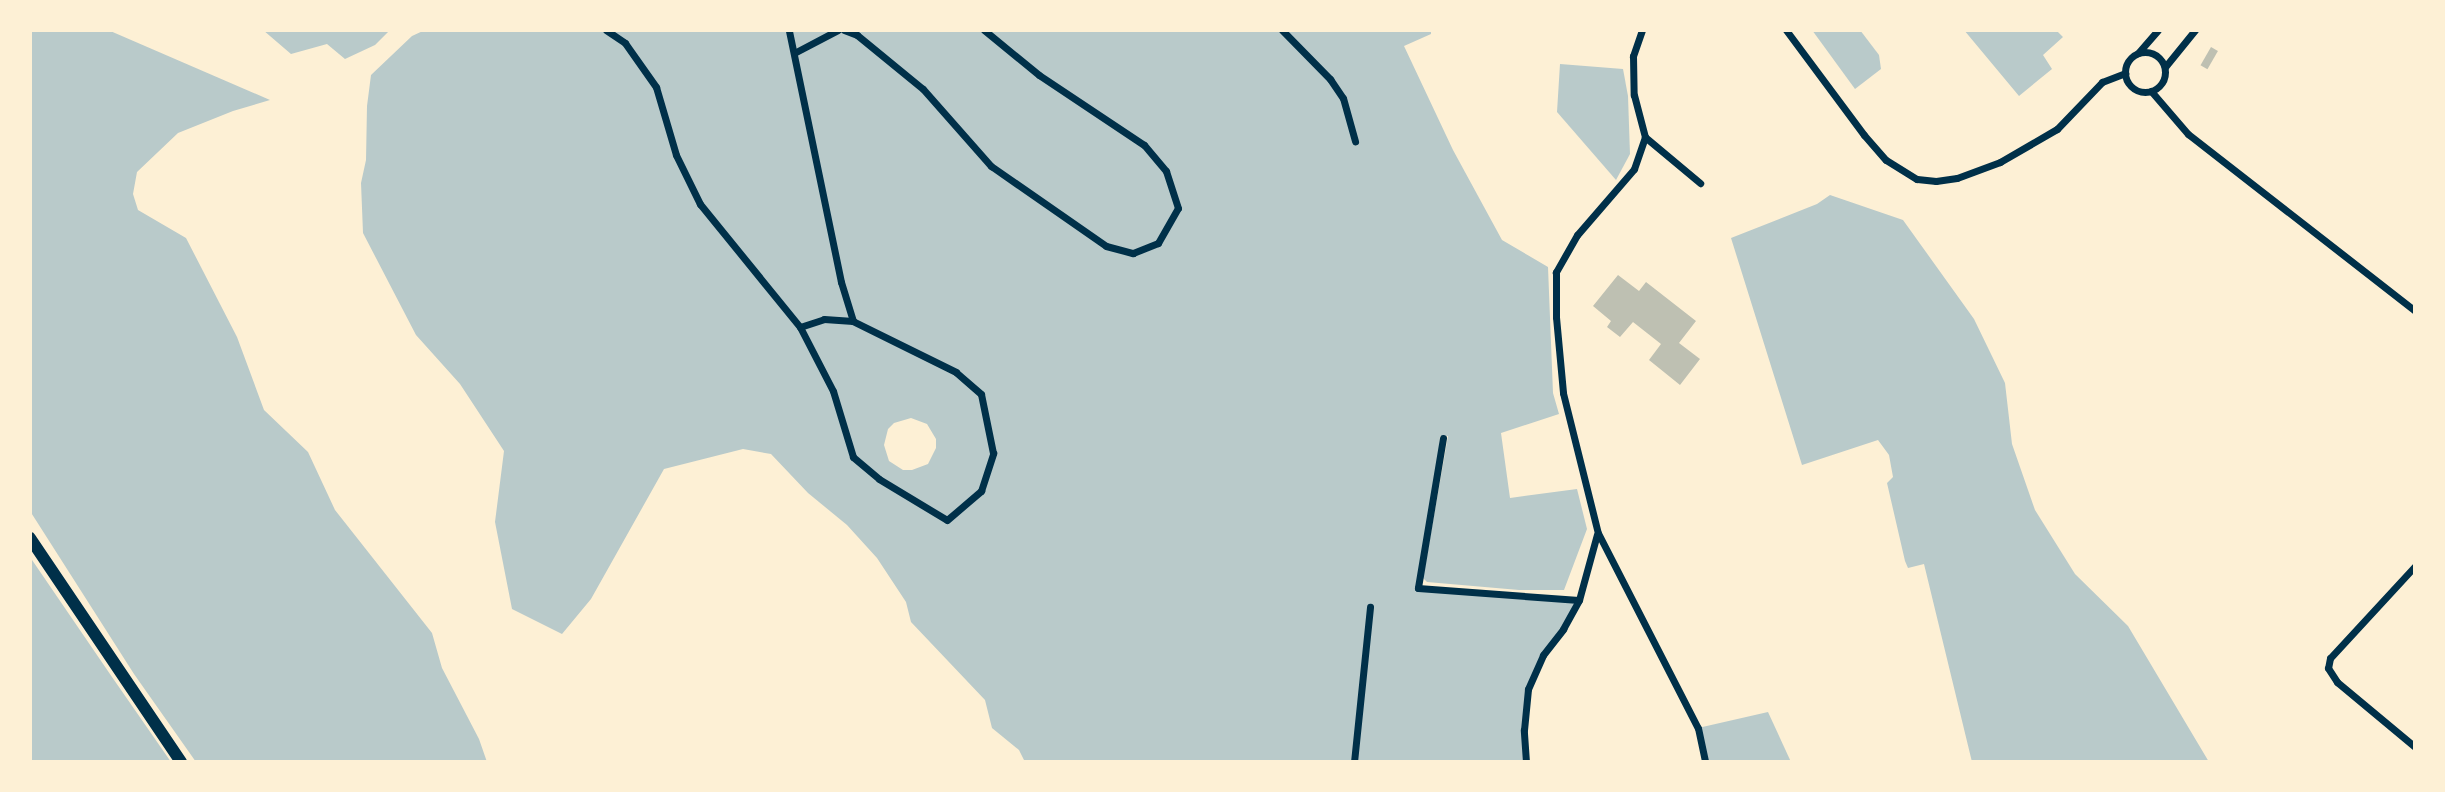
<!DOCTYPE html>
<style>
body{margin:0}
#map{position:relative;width:2445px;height:792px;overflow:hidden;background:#fdf0d5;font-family:Overpass,sans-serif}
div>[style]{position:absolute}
.green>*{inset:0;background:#b9caca}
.building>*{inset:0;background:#bec0b2;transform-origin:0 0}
.minor>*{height:7px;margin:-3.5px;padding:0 3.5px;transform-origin:3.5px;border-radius:3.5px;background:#003049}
.minor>.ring{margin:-3.5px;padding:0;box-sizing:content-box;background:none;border:7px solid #003049;border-radius:50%}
.secondary>*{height:12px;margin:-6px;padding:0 6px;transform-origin:6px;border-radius:6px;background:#003049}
span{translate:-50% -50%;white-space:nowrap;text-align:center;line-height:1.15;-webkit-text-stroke:6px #fdf0d5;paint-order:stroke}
.frame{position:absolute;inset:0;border:32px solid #fdf0d5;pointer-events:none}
</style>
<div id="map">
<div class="green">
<i style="clip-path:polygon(30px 30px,108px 30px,270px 100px,233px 111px,178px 133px,137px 172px,133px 194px,138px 210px,186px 238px,237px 337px,264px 410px,308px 452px,335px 510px,432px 633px,442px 668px,479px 739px,487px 762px,196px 762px,134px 674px,30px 511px)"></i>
<i style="clip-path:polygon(263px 30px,390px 30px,375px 45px,345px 59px,327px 44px,291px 54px)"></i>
<i style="clip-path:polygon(evenodd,425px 30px,1431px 30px,1431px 34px,1404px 46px,1453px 150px,1502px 240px,1548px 267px,1553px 393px,1559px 414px,1501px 433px,1510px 498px,1577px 489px,1587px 529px,1564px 590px,1519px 590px,1427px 582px,1423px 578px,1448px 436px,1440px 436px,1438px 477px,1418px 588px,1579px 600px,1543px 655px,1528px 689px,1526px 762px,1025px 762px,1019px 750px,992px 728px,985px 700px,911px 622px,906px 602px,877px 558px,847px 525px,808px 493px,771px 454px,743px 449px,664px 469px,591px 599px,562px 634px,512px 609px,495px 522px,504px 451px,460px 384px,416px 335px,363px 233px,361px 183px,366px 160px,367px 106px,371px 75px,412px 36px,425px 30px,911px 418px,927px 424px,936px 439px,936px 448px,928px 464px,912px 470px,903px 470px,889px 461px,884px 445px,888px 429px,894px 423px,911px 418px)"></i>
<i style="clip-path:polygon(1812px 30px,1860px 30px,1879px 55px,1881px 69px,1855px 89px)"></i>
<i style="clip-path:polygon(1964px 30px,2056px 30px,2063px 37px,2043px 55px,2052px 69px,2019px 96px)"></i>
<i style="clip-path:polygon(1560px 64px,1623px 69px,1628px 96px,1630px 154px,1616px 180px,1557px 112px)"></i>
<i style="clip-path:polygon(1830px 195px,1903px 220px,1974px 319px,2005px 383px,2012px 444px,2035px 510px,2075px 574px,2128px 626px,2209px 762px,1972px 762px,1924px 564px,1908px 568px,1905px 561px,1887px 483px,1893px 477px,1889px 455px,1878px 440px,1802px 465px,1731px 238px,1817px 204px)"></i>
<i style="clip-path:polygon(30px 557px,112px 677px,171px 762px,30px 762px)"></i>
<i style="clip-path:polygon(1768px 712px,1791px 762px,1705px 762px,1698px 728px)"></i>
</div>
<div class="building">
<i style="left:2211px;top:47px;width:8px;height:21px;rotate:30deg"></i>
<i style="clip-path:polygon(1618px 275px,1639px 291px,1646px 282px,1696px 321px,1679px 343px,1700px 359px,1680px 385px,1649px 360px,1661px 344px,1633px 322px,1620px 337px,1607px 327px,1611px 321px,1593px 306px)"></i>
</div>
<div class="minor">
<i style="left:606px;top:30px;width:23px;rotate:34deg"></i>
<i style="left:625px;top:43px;width:54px;rotate:54.8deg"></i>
<i style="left:656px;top:87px;width:71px;rotate:73.6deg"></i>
<i style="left:676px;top:155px;width:55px;rotate:63.9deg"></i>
<i style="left:700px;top:204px;width:159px;rotate:50.9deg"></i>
<i style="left:800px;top:327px;width:72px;rotate:62.7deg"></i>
<i style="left:833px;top:391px;width:69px;rotate:73.1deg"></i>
<i style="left:853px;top:457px;width:34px;rotate:40deg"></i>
<i style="left:879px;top:479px;width:79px;rotate:31.1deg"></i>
<i style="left:947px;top:520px;width:45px;rotate:-40.5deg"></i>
<i style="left:981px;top:491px;width:40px;rotate:-72deg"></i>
<i style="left:993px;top:453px;width:60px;rotate:-101.5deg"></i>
<i style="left:981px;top:394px;width:33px;rotate:-139deg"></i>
<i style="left:956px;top:372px;width:115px;rotate:-153.7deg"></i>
<i style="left:853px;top:321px;width:41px;rotate:-107.1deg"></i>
<i style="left:841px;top:282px;width:257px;rotate:-101.7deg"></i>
<i style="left:844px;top:30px;width:14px;rotate:21deg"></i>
<i style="left:857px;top:35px;width:85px;rotate:39.3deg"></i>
<i style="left:923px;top:89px;width:103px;rotate:48.6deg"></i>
<i style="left:991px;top:166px;width:140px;rotate:34.8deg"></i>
<i style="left:1106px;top:246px;width:28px;rotate:15deg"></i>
<i style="left:1133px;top:253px;width:27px;rotate:-22deg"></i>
<i style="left:1158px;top:243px;width:40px;rotate:-60.3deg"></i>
<i style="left:1178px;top:208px;width:39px;rotate:-108deg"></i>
<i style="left:1166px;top:171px;width:34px;rotate:-130deg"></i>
<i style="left:1144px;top:145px;width:126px;rotate:-146.3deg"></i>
<i style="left:1039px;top:75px;width:71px;rotate:-140.7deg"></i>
<i style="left:1282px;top:30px;width:69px;rotate:45.6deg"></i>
<i style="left:1330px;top:79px;width:23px;rotate:56deg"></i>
<i style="left:1343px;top:98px;width:45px;rotate:74.4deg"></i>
<i style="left:1642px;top:30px;width:28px;rotate:109deg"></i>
<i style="left:1633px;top:56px;width:39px;rotate:89deg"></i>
<i style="left:1634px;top:95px;width:43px;rotate:75.3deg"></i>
<i style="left:1645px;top:137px;width:34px;rotate:109deg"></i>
<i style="left:1634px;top:169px;width:87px;rotate:130.8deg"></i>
<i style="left:1577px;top:235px;width:43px;rotate:119.6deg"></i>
<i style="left:1556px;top:272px;width:45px;rotate:90deg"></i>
<i style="left:1556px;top:317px;width:76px;rotate:84.7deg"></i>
<i style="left:1563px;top:393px;width:144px;rotate:76deg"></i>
<i style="left:1598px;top:533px;width:219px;rotate:62.9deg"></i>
<i style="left:1698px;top:728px;width:35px;rotate:78deg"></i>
<i style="left:1786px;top:30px;width:131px;rotate:53.4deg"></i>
<i style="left:1864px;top:135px;width:33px;rotate:49deg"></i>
<i style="left:1886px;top:160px;width:36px;rotate:32deg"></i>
<i style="left:1917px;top:179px;width:19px;rotate:6deg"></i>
<i style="left:1936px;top:181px;width:21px;rotate:-8deg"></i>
<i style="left:1957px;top:178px;width:46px;rotate:-20.4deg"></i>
<i style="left:2000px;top:162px;width:66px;rotate:-30.1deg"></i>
<i style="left:2057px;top:129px;width:65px;rotate:-46.2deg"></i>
<i style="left:2102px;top:82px;width:25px;rotate:-21deg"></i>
<i style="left:796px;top:52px;width:47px;rotate:-27.6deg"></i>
<i class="ring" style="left:2125px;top:52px;width:33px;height:33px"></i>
<i style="left:2138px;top:53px;width:30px;rotate:-49deg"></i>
<i style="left:2165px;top:67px;width:48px;rotate:-51deg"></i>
<i style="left:2151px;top:91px;width:57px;rotate:49.3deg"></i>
<i style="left:2188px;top:134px;width:288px;rotate:37.9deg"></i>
<i style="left:1645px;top:137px;width:72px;rotate:39.9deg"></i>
<i style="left:800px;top:327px;width:25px;rotate:-18deg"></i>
<i style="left:824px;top:319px;width:29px;rotate:4deg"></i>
<i style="left:1443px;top:438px;width:152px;rotate:99.5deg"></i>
<i style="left:1418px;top:588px;width:161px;rotate:4.3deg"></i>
<i style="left:2415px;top:566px;width:125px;rotate:132.7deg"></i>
<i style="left:2330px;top:658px;width:10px;rotate:101deg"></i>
<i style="left:2328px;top:668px;width:17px;rotate:57deg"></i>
<i style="left:2337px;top:682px;width:102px;rotate:39.8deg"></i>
<i style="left:1354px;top:762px;width:156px;rotate:-84.1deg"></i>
<i style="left:1526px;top:762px;width:32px;rotate:-94deg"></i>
<i style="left:1524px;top:730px;width:41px;rotate:-84.4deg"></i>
<i style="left:1528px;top:689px;width:37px;rotate:-66deg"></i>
<i style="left:1543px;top:655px;width:33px;rotate:-52deg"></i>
<i style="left:1563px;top:629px;width:33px;rotate:-61deg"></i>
<i style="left:1579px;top:600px;width:68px;rotate:-74.7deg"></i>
</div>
<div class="secondary">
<i style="left:30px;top:538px;width:270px;rotate:56deg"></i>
</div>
<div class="frame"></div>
</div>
